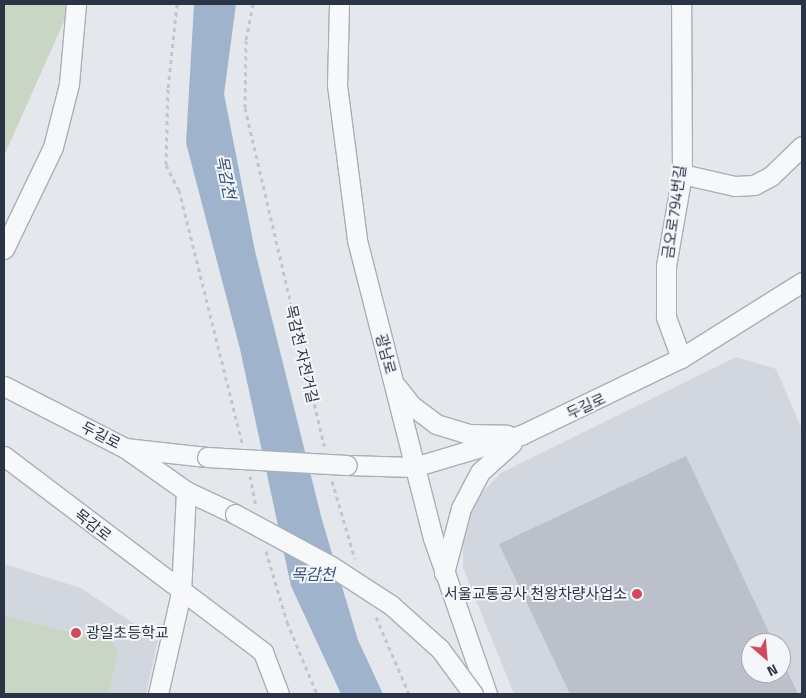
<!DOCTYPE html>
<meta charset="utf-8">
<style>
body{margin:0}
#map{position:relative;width:806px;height:698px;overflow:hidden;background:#e4e7ec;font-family:"Titillium Web","Noto Sans KR",sans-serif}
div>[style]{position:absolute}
.built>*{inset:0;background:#d2d6de}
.green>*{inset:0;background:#c9d6c5}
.water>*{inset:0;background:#9fb4cc}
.building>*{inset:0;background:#bbc0ca}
.path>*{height:3px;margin-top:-1.5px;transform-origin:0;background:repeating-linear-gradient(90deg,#c2c5cb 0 4px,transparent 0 8px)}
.roads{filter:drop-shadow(1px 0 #a9aeb7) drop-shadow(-1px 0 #a9aeb7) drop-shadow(0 1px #a9aeb7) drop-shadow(0 -1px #a9aeb7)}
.minor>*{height:19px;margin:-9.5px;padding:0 9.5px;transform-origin:9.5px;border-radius:9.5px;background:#f7f8fa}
.bridges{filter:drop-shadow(1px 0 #a9aeb7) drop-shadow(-1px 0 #a9aeb7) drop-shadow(0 1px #a9aeb7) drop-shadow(0 -1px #a9aeb7)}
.minor-bridge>*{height:19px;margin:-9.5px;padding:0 9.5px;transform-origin:9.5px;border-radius:9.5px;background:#f7f8fa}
.dots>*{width:14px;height:14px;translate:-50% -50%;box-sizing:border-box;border:2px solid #f4f6f9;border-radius:50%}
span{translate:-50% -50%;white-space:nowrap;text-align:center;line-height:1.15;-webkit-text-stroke:4px #f4f6f9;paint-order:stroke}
.street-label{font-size:15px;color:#2b3445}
.poi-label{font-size:15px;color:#2b3445}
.right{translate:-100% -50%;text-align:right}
.left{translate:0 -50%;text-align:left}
.water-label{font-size:16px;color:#34527a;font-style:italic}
.frame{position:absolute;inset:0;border:5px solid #2b3445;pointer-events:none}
.north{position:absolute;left:741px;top:633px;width:50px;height:50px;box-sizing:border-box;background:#f4f6f9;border:1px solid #a4a8b1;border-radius:50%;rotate:153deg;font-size:14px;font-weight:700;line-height:20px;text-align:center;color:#2b3445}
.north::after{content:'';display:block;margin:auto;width:18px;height:22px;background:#d1495b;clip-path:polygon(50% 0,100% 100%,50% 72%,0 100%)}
</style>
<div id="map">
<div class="built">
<i style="clip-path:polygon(evenodd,736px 357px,776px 369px,802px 429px,802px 694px,514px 694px,463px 568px,463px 542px,471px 504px,501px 473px,736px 357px,751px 643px,781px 643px,781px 673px,751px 673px,751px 643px)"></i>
<i style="clip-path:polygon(4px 564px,81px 588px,158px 640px,146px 694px,4px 694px)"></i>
</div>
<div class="green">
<i style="clip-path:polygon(4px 4px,65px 4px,66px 17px,4px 156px)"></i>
<i style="clip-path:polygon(4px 616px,114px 643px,118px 651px,108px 694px,4px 694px)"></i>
</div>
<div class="water">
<i style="clip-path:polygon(194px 4px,236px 4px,224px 94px,255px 251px,322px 520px,358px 640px,383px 694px,341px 694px,291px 586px,240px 349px,186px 143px)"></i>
</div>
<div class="building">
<i style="clip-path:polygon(686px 456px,774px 643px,751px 643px,751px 673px,781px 673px,781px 657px,798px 694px,570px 694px,499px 544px)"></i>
</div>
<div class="path">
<i style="left:177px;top:4px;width:85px;rotate:96deg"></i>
<i style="left:168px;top:89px;width:76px;rotate:91.5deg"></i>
<i style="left:166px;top:165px;width:28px;rotate:63deg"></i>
<i style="left:179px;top:190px;width:261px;rotate:76deg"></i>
<i style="left:253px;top:4px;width:37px;rotate:101deg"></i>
<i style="left:246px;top:40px;width:68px;rotate:90.8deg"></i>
<i style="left:245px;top:108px;width:347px;rotate:76.8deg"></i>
<i style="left:250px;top:476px;width:31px;rotate:79deg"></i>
<i style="left:332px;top:481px;width:81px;rotate:73.6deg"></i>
<i style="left:266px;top:551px;width:74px;rotate:73.5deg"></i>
<i style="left:287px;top:622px;width:78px;rotate:67.4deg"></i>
<i style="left:376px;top:617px;width:84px;rotate:66.8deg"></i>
</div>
<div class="roads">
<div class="minor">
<i style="left:339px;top:4px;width:81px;rotate:91.4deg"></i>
<i style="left:337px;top:85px;width:156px;rotate:82.6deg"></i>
<i style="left:357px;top:240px;width:308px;rotate:75.7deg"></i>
<i style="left:433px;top:538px;width:165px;rotate:70.9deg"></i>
<i style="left:682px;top:174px;width:54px;rotate:12.8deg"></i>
<i style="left:735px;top:186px;width:19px;rotate:-3deg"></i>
<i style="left:754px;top:185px;width:19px;rotate:-28deg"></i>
<i style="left:771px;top:176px;width:43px;rotate:-44.1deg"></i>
<i style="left:4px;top:249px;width:113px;rotate:-64.3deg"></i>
<i style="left:53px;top:147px;width:65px;rotate:-75.7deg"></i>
<i style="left:69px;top:84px;width:80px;rotate:-85deg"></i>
<i style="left:681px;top:358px;width:44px;rotate:-110.1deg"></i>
<i style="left:666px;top:317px;width:51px;rotate:-90deg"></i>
<i style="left:666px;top:266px;width:93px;rotate:-80.1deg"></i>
<i style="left:682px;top:174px;width:170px;rotate:-90.3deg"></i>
<i style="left:4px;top:386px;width:136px;rotate:27.1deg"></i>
<i style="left:125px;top:448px;width:82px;rotate:6.3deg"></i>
<i style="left:397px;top:387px;width:23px;rotate:52deg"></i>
<i style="left:411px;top:405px;width:31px;rotate:37deg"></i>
<i style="left:436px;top:424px;width:34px;rotate:17deg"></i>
<i style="left:468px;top:434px;width:39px;rotate:1deg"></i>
<i style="left:128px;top:450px;width:71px;rotate:35.3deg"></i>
<i style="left:186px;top:491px;width:54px;rotate:25.1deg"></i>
<i style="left:4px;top:456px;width:325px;rotate:37.1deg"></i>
<i style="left:263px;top:652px;width:45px;rotate:69.1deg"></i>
<i style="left:347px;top:465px;width:67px;rotate:1.7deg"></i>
<i style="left:414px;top:467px;width:112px;rotate:-16.7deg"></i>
<i style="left:521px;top:435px;width:178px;rotate:-25.7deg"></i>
<i style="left:681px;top:358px;width:143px;rotate:-32.1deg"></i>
<i style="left:444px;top:573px;width:67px;rotate:-75.3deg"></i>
<i style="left:461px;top:508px;width:21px;rotate:-62deg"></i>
<i style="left:471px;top:489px;width:19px;rotate:-62deg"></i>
<i style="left:480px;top:472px;width:43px;rotate:-42.2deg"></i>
<i style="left:158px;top:694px;width:104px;rotate:-77.2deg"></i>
<i style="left:181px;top:593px;width:102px;rotate:-87.2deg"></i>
</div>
</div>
<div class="bridges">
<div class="minor-bridge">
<i style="left:207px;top:457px;width:140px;rotate:3.3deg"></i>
<i style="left:235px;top:514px;width:109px;rotate:28.4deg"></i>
<i style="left:331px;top:566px;width:72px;rotate:33deg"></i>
<i style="left:391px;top:605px;width:66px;rotate:41.9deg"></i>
<i style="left:440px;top:649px;width:56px;rotate:53.7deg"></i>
</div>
</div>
<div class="dots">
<i style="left:637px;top:594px;background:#d1495b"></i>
<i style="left:76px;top:633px;background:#d1495b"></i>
</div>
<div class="street-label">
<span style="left:674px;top:212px;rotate:-82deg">금오로794번길</span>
<span style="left:302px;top:354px;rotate:77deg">목감천 자전거길</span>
<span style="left:386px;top:354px;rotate:75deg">광남로</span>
<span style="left:586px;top:406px;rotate:-25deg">두길로</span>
<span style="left:101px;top:435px;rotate:27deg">두길로</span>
<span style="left:93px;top:525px;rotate:38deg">목감로</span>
</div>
<div class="poi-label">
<span class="right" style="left:627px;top:594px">서울교통공사 천왕차량사업소</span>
<span class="left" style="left:86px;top:633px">광일초등학교</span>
</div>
<div class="water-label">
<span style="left:226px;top:177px;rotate:79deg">목감천</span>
<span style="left:313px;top:574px">목감천</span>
</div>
<div class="frame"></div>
<div class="north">N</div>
</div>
